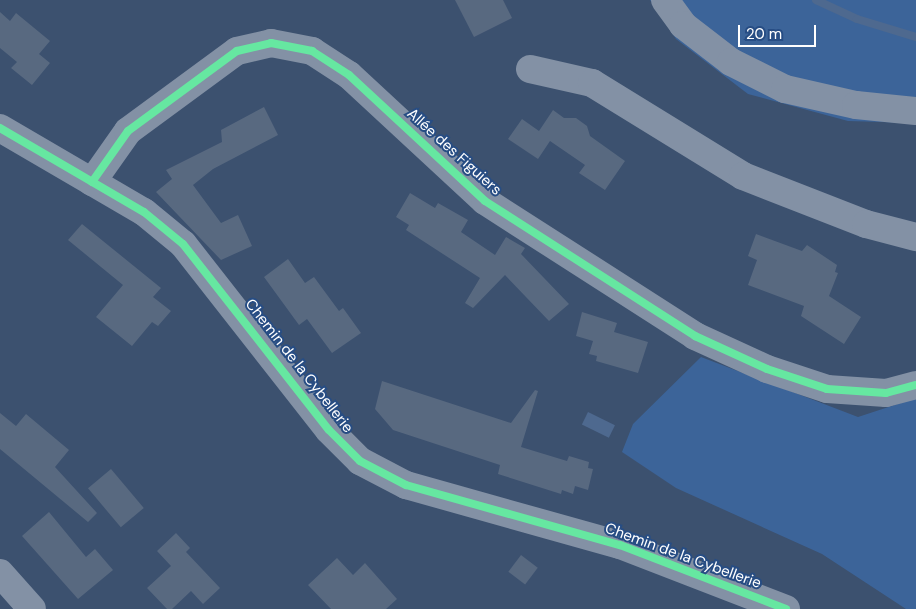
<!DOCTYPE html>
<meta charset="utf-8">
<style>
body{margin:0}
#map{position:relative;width:916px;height:609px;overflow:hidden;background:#3c516f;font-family:"DM Sans",sans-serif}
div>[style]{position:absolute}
.green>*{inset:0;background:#3c6499}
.water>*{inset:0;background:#4e698f;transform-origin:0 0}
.stream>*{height:8px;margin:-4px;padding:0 4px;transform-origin:4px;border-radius:4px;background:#4e698f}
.building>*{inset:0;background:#586980;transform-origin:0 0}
.minor>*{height:28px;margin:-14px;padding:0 14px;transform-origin:14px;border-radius:14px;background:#8391a5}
.cycleway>*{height:8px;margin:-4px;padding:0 4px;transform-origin:4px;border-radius:4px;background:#66e7a1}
span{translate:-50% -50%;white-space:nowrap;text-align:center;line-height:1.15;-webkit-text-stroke:4px #274d84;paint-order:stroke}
.street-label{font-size:15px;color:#fff}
.scale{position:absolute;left:738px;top:25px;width:78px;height:22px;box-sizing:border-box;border:2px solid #fff;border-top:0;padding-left:6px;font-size:15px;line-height:18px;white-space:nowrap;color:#fff;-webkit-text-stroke:4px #274d84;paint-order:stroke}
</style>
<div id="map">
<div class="green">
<i style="clip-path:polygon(650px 0,916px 0,916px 123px,848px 121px,748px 94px,676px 39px)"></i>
<i style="clip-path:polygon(701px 357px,858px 417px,916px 398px,916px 609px,906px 609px,822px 554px,676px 488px,622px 452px,633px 424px)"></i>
</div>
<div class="water">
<i style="left:588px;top:412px;width:30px;height:14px;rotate:26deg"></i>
</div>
<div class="stream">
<i style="left:816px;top:0;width:45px;rotate:24.9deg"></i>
<i style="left:857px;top:19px;width:62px;rotate:17deg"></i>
</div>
<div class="building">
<i style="clip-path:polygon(455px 0,503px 0,512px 18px,474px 37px)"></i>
<i style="clip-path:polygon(0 12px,10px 21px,16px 13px,50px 41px,39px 54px,50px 63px,32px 85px,11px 68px,17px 62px,0 48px)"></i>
<i style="clip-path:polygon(264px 107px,278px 135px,213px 169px,193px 185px,221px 223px,238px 215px,252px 246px,221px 260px,156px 192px,172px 179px,166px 170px,222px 142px,221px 130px)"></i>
<i style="clip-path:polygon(553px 110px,564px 118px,576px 118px,587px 126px,590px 136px,625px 161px,605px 190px,579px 173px,585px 165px,550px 141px,538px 159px,508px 139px,522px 119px,539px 131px)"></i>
<i style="clip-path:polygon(410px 193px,435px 208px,438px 203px,468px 220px,461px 232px,495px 255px,506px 237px,525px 248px,521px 254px,569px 304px,549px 321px,505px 275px,473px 308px,465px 303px,480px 278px,406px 230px,409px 225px,396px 217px)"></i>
<i style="clip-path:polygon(82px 224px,161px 288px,153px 297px,171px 311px,158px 326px,152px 322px,132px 346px,96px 317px,123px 285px,68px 240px)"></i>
<i style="clip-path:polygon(756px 234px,802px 251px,807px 245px,837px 265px,835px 272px,838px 273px,829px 296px,861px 317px,844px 344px,801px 316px,804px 306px,748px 285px,757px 260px,748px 256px)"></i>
<i style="clip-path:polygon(288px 259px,305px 283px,314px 277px,339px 311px,343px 308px,361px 333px,332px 353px,307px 319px,299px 325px,264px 277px)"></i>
<i style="clip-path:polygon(582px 312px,617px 323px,614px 332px,648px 342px,638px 373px,596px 361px,597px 356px,589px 354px,593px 341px,576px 336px)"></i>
<i style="clip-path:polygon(382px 381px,511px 423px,535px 390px,538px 391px,521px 447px,567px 461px,569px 456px,589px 462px,588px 468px,593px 469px,588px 490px,575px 486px,573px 494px,562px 490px,561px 494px,498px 474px,500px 465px,393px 430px,375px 409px)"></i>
<i style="clip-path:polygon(0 413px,16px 426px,26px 414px,69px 450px,55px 467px,97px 513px,88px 522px,0 449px)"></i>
<i style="left:111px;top:469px;width:51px;height:30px;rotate:50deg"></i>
<i style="clip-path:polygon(49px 512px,86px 557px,95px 549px,113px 570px,78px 599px,22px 536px)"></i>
<i style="clip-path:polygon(176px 533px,190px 548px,186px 552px,220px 588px,203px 604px,191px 591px,172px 609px,167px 609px,147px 588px,171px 566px,157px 551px)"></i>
<i style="left:521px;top:555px;width:21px;height:21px;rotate:37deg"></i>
<i style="clip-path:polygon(337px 558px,353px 575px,365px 563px,397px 599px,386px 609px,331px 609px,308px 585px)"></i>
</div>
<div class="minor">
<i style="left:665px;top:0;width:31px;rotate:54deg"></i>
<i style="left:683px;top:25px;width:61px;rotate:37.6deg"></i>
<i style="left:731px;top:62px;width:60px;rotate:26.6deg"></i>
<i style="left:785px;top:89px;width:73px;rotate:12.7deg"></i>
<i style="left:856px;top:105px;width:60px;rotate:5.7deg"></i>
<i style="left:530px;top:69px;width:64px;rotate:12.7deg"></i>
<i style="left:592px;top:83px;width:177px;rotate:31.6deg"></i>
<i style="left:743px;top:176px;width:132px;rotate:21.3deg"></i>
<i style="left:866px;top:224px;width:52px;rotate:14.6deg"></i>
<i style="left:0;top:128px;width:167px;rotate:30.3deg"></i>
<i style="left:144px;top:212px;width:50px;rotate:39.4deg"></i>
<i style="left:183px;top:244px;width:236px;rotate:51.9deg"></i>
<i style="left:329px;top:430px;width:44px;rotate:45deg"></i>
<i style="left:360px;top:461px;width:52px;rotate:27.6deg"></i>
<i style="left:406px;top:485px;width:222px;rotate:15.7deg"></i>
<i style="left:620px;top:545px;width:178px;rotate:21.1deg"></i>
<i style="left:92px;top:182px;width:62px;rotate:-54.8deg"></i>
<i style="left:128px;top:131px;width:135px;rotate:-36.3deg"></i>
<i style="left:237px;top:51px;width:35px;rotate:-13deg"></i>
<i style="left:271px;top:43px;width:42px;rotate:11deg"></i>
<i style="left:312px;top:51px;width:44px;rotate:33deg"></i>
<i style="left:349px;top:75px;width:185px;rotate:42.8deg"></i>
<i style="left:485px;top:201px;width:250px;rotate:32.7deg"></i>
<i style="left:695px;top:336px;width:79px;rotate:24.6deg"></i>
<i style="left:767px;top:369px;width:63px;rotate:18.4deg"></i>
<i style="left:827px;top:389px;width:59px;rotate:3.9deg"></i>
<i style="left:886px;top:393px;width:31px;rotate:-15deg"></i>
<i style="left:0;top:573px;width:48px;rotate:48.4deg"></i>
</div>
<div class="cycleway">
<i style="left:0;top:128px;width:167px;rotate:30.3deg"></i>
<i style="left:144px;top:212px;width:50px;rotate:39.4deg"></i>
<i style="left:183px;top:244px;width:236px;rotate:51.9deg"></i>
<i style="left:329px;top:430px;width:44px;rotate:45deg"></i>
<i style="left:360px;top:461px;width:52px;rotate:27.6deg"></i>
<i style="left:406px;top:485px;width:222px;rotate:15.7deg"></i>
<i style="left:620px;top:545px;width:178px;rotate:21.1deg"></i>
<i style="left:92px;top:182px;width:62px;rotate:-54.8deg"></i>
<i style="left:128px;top:131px;width:135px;rotate:-36.3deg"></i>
<i style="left:237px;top:51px;width:35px;rotate:-13deg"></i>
<i style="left:271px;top:43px;width:42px;rotate:11deg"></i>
<i style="left:312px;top:51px;width:44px;rotate:33deg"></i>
<i style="left:349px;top:75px;width:185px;rotate:42.8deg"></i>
<i style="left:485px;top:201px;width:250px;rotate:32.7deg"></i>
<i style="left:695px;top:336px;width:79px;rotate:24.6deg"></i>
<i style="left:767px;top:369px;width:63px;rotate:18.4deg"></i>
<i style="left:827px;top:389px;width:59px;rotate:3.9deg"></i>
<i style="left:886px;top:393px;width:31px;rotate:-15deg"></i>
</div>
<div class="street-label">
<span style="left:454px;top:152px;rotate:42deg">Allée des Figuiers</span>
<span style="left:299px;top:366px;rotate:52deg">Chemin de la Cybellerie</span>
<span style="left:683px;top:556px;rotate:20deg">Chemin de la Cybellerie</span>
</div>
<div class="scale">20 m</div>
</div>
